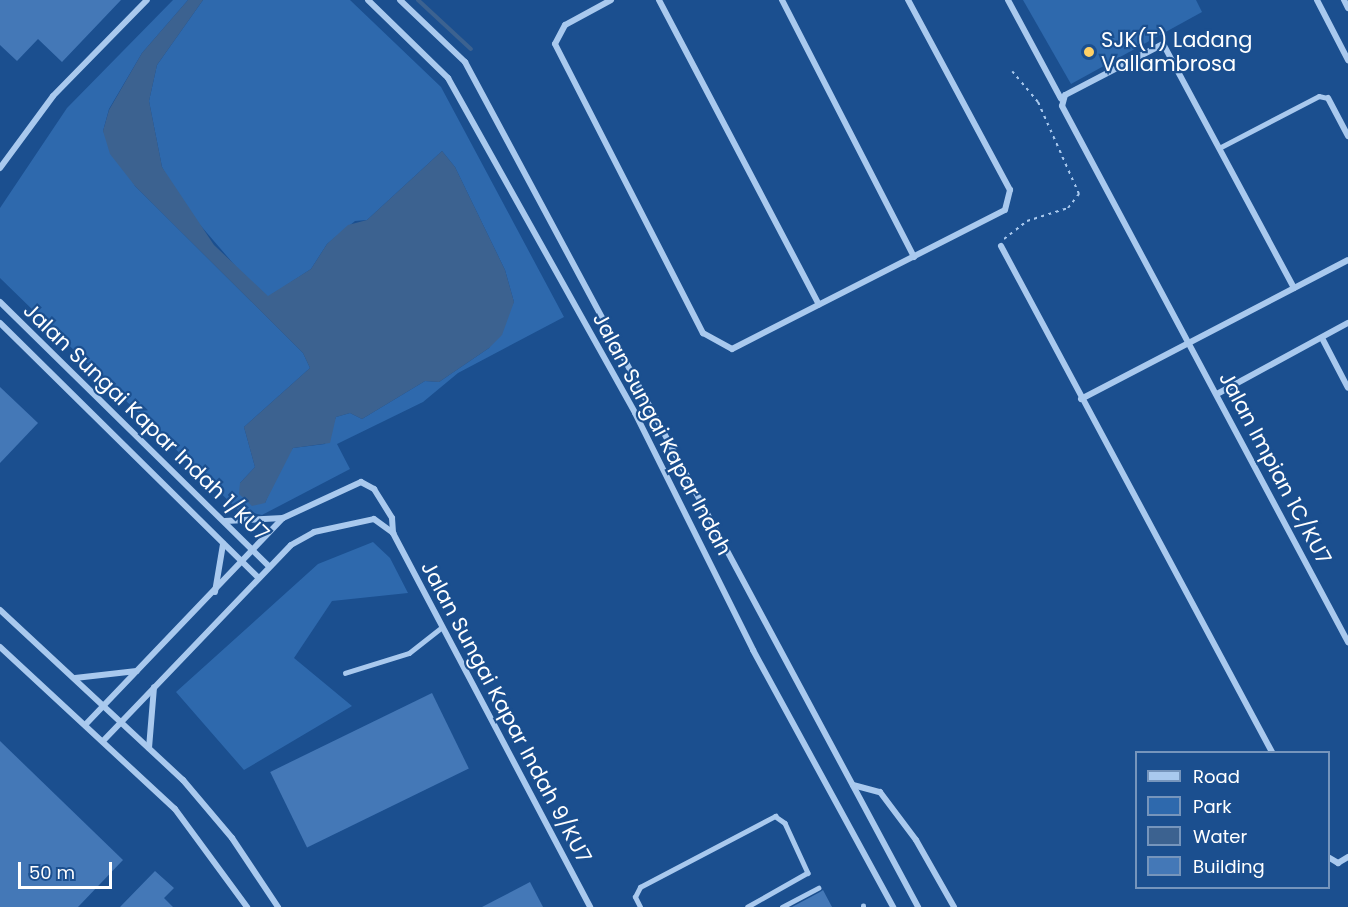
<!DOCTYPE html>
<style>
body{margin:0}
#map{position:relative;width:1348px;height:907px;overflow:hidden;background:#1b4f8f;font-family:Poppins,sans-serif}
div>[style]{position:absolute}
.green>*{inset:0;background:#2e69ad}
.water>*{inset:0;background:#3c6290}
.stream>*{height:4px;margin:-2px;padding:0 2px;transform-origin:2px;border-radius:2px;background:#3c6290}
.building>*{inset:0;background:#4478b7;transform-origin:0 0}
.path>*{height:2px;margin-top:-1px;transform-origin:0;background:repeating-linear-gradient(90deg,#a9c9ee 0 3px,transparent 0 7.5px)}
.lane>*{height:4.5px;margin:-2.25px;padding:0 2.25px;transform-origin:2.25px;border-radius:2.25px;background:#a9c9ee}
.street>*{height:6px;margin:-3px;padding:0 3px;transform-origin:3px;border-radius:3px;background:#a9c9ee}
.dots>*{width:16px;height:16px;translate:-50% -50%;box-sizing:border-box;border:3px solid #1b4f8f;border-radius:50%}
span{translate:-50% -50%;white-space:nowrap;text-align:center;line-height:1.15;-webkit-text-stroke:4.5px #1b4f8f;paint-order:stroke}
.poi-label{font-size:21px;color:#fff}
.left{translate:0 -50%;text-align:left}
.street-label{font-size:21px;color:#fff}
.legend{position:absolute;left:1135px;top:751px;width:195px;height:138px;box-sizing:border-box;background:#1b4f8f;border:2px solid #7695bc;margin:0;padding:8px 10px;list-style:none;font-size:18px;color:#fff}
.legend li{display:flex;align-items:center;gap:12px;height:30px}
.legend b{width:30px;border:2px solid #7695bc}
.scale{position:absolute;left:18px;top:862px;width:94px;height:27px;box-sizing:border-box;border:3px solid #fff;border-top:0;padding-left:8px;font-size:18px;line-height:21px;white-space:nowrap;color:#fff;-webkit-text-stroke:4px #1b4f8f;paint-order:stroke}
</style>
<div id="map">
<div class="green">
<i style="clip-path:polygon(173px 0,188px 0,142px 53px,109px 109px,103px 131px,135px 186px,303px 353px,310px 368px,244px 427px,255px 467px,240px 483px,265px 503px,284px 458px,293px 448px,325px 444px,336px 417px,350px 413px,362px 419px,425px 381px,439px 382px,489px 348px,514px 302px,505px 270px,455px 167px,442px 151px,367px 220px,355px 221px,327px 244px,311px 269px,268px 297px,238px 269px,182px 204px,162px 167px,149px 101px,157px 65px,203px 0,350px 0,441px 87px,564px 317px,458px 373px,423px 402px,337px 444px,350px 469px,262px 515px,238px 510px,0 278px,0 208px,67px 108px)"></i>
<i style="clip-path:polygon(1023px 0,1196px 0,1202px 12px,1071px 84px)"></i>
<i style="clip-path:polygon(373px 542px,390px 558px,408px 593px,332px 601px,294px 658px,352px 706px,244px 770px,176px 692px,318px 564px)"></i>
</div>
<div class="water">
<i style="clip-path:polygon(188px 0,203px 0,157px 65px,149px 101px,162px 167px,214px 245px,268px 296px,311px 269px,327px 244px,348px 225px,367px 220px,442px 151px,455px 167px,505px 270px,514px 302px,502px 335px,489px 348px,439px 382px,425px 381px,362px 419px,350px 413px,336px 417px,330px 443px,293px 448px,265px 503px,252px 506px,239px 494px,240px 483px,255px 467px,244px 427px,310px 368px,303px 353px,135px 186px,110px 154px,103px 131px,109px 110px,142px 53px)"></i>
</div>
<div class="stream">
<i style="left:418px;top:0;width:72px;rotate:42.8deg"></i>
</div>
<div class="building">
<i style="clip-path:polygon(0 0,121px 0,62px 62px,38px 39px,17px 61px,0 45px)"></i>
<i style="clip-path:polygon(0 387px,38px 423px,0 463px)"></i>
<i style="left:432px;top:693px;width:84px;height:180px;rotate:64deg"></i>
<i style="clip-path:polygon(0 741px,123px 860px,78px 907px,0 907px)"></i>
<i style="clip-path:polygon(155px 871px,174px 888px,164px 898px,173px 907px,120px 907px)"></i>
<i style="clip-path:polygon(530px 882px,543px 907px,482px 907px)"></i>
<i style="clip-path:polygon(823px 890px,832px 907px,792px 907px,820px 892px)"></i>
</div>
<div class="path">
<i style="left:1004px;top:239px;width:29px;rotate:-38deg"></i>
<i style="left:1027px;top:221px;width:43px;rotate:-17.6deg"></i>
<i style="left:1068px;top:208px;width:18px;rotate:-52deg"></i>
<i style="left:1079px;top:194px;width:101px;rotate:-114deg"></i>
<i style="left:1038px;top:102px;width:40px;rotate:-130deg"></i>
</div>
<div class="lane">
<i style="left:1221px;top:147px;width:110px;rotate:-27.5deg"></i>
<i style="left:1319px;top:96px;width:9px;rotate:13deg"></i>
<i style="left:345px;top:673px;width:67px;rotate:-17.4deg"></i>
<i style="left:409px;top:653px;width:42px;rotate:-38.2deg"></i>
<i style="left:640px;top:907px;width:11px;rotate:-117deg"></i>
<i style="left:635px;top:897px;width:11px;rotate:-63deg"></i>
<i style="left:640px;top:887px;width:153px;rotate:-27.7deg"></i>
<i style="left:775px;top:816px;width:12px;rotate:35deg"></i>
<i style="left:785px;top:823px;width:55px;rotate:65.3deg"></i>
<i style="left:808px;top:873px;width:69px;rotate:150.5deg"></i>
<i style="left:782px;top:907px;width:41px;rotate:-27.8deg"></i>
<i style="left:863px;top:907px;width:1px;rotate:-90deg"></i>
</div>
<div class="street">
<i style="left:368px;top:0;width:112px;rotate:44.3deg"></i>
<i style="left:448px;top:78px;width:384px;rotate:60.8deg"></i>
<i style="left:635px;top:413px;width:265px;rotate:63.5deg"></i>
<i style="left:753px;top:650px;width:293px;rotate:61.4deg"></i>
<i style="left:400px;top:0;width:90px;rotate:43.6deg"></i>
<i style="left:465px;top:62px;width:959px;rotate:61.8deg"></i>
<i style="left:611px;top:0;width:52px;rotate:151.5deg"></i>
<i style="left:565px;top:25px;width:21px;rotate:118deg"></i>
<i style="left:555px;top:44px;width:325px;rotate:62.9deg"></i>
<i style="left:703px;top:333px;width:33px;rotate:29deg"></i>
<i style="left:732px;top:349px;width:306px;rotate:-27deg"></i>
<i style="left:1005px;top:210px;width:21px;rotate:-76deg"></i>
<i style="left:1010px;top:190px;width:216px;rotate:-118.2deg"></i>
<i style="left:659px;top:0;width:344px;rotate:62.3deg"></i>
<i style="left:782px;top:0;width:289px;rotate:62.8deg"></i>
<i style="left:1008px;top:0;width:112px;rotate:61.8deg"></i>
<i style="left:1317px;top:0;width:68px;rotate:62.7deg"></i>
<i style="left:1344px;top:0;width:9px;rotate:63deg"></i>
<i style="left:1328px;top:98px;width:43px;rotate:62.2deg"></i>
<i style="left:0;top:168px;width:89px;rotate:-53.6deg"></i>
<i style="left:53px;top:96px;width:134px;rotate:-45.6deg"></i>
<i style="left:1001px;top:246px;width:574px;rotate:61.83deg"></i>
<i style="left:1294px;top:288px;width:277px;rotate:-118.2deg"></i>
<i style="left:1163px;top:44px;width:110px;rotate:152.5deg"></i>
<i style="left:1065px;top:95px;width:11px;rotate:105deg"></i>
<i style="left:1062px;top:106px;width:608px;rotate:61.92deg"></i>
<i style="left:0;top:302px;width:375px;rotate:44.5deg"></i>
<i style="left:0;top:323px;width:361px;rotate:44.6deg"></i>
<i style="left:1322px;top:338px;width:56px;rotate:62.5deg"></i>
<i style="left:1217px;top:394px;width:149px;rotate:-28.5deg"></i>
<i style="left:1081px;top:399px;width:301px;rotate:-27.5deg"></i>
<i style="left:225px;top:521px;width:58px;rotate:-3deg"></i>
<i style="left:215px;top:592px;width:49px;rotate:-80.5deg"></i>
<i style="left:0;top:610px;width:250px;rotate:42.9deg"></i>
<i style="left:183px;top:780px;width:76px;rotate:49.8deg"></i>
<i style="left:232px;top:838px;width:83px;rotate:56.3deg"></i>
<i style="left:0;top:647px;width:238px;rotate:42.8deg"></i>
<i style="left:175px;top:809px;width:122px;rotate:53.7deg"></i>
<i style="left:75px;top:678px;width:62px;rotate:-6.4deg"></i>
<i style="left:86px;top:724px;width:285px;rotate:-46.3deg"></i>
<i style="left:283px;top:518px;width:86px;rotate:-24.8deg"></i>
<i style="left:361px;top:482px;width:15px;rotate:28deg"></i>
<i style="left:374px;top:489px;width:34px;rotate:58deg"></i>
<i style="left:392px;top:518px;width:15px;rotate:86deg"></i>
<i style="left:393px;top:533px;width:423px;rotate:62.2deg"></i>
<i style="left:104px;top:740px;width:270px;rotate:-46.2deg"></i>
<i style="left:291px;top:545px;width:26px;rotate:-29deg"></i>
<i style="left:314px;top:532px;width:61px;rotate:-12.2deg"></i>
<i style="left:374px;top:519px;width:24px;rotate:36deg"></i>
<i style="left:149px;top:748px;width:61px;rotate:-85.3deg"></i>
<i style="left:853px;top:785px;width:28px;rotate:15deg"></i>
<i style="left:880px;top:792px;width:60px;rotate:53.1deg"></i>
<i style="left:916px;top:840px;width:77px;rotate:60.4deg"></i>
<i style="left:1328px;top:857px;width:12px;rotate:31deg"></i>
<i style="left:1338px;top:863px;width:12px;rotate:-31deg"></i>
</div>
<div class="dots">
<i style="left:1089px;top:52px;background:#ffd166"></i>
</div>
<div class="poi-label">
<span class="left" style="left:1101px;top:52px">SJK(T) Ladang<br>Vallambrosa</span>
</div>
<div class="street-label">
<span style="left:146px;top:422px;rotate:44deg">Jalan Sungai Kapar Indah 1/KU7</span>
<span style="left:662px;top:434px;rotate:62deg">Jalan Sungai Kapar Indah</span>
<span style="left:1275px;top:468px;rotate:62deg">Jalan Impian 1C/KU7</span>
<span style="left:506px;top:712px;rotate:62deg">Jalan Sungai Kapar Indah 9/KU7</span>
</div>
<ul class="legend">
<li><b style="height:8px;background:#a9c9ee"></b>Road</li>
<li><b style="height:16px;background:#2e69ad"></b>Park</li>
<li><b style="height:16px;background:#3c6290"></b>Water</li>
<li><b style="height:16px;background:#4478b7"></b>Building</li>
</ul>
<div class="scale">50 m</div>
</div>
